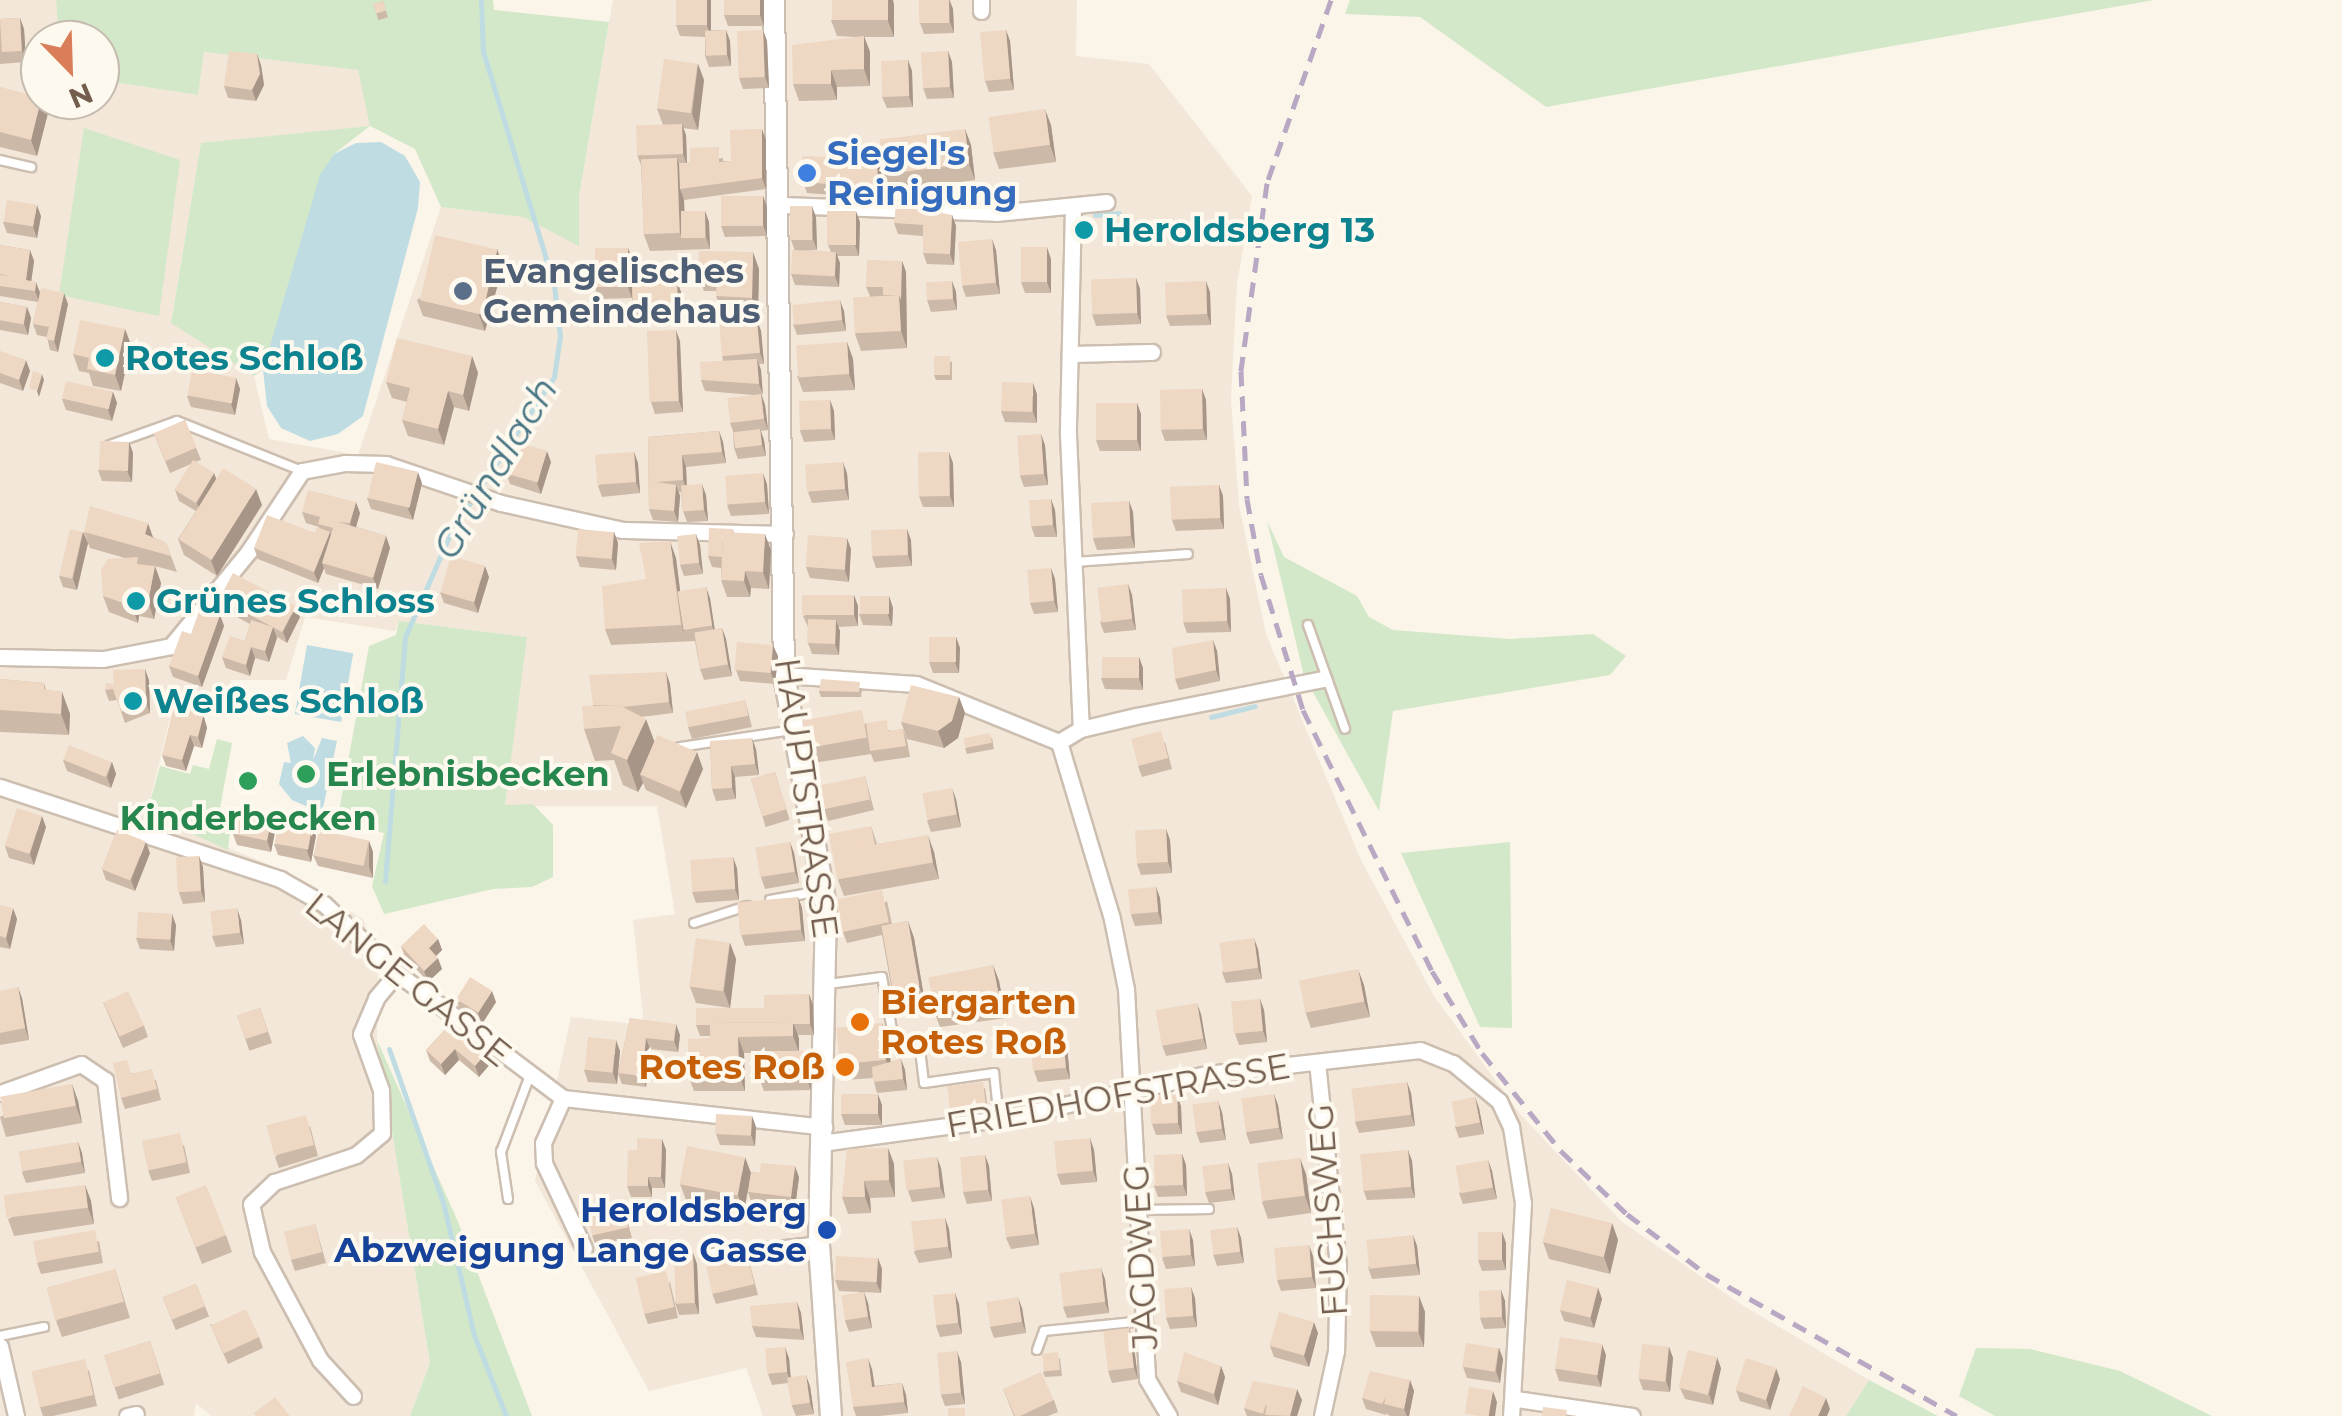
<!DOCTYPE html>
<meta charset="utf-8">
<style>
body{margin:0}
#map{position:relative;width:2342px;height:1416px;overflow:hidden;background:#fbf5e9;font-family:Montserrat,sans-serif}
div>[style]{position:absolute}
.residential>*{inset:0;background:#f2e7d8}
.green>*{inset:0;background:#d3e8c8}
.water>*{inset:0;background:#bfdce3;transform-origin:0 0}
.stream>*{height:5px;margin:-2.5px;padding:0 2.5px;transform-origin:2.5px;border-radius:2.5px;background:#bfdce3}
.roads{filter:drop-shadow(2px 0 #ccbeb0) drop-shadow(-2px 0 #ccbeb0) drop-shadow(0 2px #ccbeb0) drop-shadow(0 -2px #ccbeb0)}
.service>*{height:8px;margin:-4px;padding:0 4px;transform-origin:4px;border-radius:4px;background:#fff}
.minor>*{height:15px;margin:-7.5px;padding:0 7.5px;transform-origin:7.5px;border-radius:7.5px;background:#fff}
.tertiary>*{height:20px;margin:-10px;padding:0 10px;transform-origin:10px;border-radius:10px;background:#fff}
.rail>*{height:5px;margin-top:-2.5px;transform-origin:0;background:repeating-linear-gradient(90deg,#b9a8c4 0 15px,transparent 0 25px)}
.wall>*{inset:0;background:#cdb9a8;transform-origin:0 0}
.shaded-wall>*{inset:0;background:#a79688}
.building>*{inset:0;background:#eed7c3;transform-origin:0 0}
.dots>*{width:28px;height:28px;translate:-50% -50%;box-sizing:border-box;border:5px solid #fef9ef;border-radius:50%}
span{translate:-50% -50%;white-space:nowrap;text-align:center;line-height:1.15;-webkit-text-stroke:8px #fef9ef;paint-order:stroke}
.shop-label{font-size:35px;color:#366cbe;font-weight:700}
.left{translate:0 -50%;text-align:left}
.culture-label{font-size:35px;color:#0d838f;font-weight:700}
.service-label{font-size:35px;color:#4e5e75;font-weight:700}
.leisure-label{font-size:35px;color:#27864d;font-weight:700}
.street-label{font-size:35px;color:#735e4e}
.food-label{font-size:35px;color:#c56008;font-weight:700}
.right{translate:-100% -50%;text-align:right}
.transit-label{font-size:35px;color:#164399;font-weight:700}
.water-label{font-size:38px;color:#4a7785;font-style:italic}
.north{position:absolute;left:20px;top:20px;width:100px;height:100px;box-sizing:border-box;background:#fef9ef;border:2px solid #c6bbaf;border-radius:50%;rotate:157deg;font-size:28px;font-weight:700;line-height:40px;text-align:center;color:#735e4e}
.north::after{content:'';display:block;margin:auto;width:35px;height:45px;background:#da7e59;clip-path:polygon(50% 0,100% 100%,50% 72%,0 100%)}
</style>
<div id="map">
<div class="residential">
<i style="clip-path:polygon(0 0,56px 0,59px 40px,40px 40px,40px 100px,100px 100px,100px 80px,198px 95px,204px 52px,358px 70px,371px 126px,201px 144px,171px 322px,254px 376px,269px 439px,358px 455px,441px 207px,523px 217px,579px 245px,579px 196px,613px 0,1077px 0,1076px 56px,1149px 64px,1252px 196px,1237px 284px,1231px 399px,1239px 505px,1266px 634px,1361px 860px,1434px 996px,1520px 1114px,1621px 1221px,1742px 1305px,1869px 1380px,1846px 1416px,763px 1416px,746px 1368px,649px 1391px,535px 1181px,571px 1017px,644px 1025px,633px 920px,675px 914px,657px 806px,505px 806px,526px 637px,399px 621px,395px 631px,305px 617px,286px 680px,231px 680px,227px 713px,173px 705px,147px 813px,276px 868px,363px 919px,378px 969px,377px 1040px,430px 1363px,410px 1416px,211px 1416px,196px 1403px,194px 1416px,0 1416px)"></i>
</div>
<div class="green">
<i style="clip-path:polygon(56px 0,493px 0,494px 10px,609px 22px,579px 196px,579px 246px,523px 217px,441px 207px,415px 149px,370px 126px,334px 154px,263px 370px,254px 376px,171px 323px,201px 143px,370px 126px,358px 70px,204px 52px,198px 95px,100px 80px,100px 40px,59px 40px)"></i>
<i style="clip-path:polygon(1350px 0,2154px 0,1546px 107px,1420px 17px,1345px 14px)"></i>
<i style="clip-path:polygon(84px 128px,180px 160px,159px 316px,59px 295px)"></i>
<i style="clip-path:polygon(1267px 521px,1284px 557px,1357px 596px,1369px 617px,1393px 630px,1510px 639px,1593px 634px,1626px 656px,1610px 675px,1393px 711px,1379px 811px,1304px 676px)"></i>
<i style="clip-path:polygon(399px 621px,527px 637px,505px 805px,533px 804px,553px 825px,553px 877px,532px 887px,493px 889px,384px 914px,372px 886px,384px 833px,337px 822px,369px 646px,396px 635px)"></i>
<i style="clip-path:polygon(217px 739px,232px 743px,220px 808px,232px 812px,228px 850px,147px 813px,160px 766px,190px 774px,193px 765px,209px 769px)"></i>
<i style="clip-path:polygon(1510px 842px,1512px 1028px,1480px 1027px,1401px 853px)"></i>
<i style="clip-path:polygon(377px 1040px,459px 1224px,532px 1416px,410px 1416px,430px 1363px)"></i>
<i style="clip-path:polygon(1976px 1348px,2030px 1349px,2120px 1371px,2212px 1416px,1995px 1416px,1959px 1396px)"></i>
<i style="clip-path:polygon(1869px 1380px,1938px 1416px,1846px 1416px)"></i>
</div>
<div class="water">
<i style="clip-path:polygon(381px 142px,405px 156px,420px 182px,418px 208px,363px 416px,338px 434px,310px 441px,281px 428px,267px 406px,263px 370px,320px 175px,334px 154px,356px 143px)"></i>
<i style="left:307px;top:645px;width:47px;height:70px;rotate:10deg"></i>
<i style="clip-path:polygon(303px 736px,315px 748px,313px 760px,322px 738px,337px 741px,322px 813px,292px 800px,279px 784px,284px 762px,291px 763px,287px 743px)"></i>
</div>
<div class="stream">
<i style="left:1095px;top:215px;width:24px;rotate:-5deg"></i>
<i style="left:1211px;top:717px;width:45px;rotate:-14deg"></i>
<i style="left:385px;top:881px;width:245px;rotate:-85.3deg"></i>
<i style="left:405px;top:637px;width:117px;rotate:-66.3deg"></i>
<i style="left:452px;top:530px;width:184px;rotate:-56.3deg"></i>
<i style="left:554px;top:377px;width:41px;rotate:-81.7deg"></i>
<i style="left:560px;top:336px;width:51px;rotate:-96.7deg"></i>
<i style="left:554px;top:285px;width:244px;rotate:-106.9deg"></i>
<i style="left:483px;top:52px;width:52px;rotate:-92.2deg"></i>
<i style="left:389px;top:1049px;width:162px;rotate:70.6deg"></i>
<i style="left:443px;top:1202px;width:137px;rotate:76.9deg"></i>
<i style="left:474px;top:1335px;width:87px;rotate:68.4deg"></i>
</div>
<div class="roads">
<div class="service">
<i style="left:0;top:160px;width:32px;rotate:13deg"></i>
<i style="left:110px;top:445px;width:71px;rotate:-19.7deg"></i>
<i style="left:177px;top:421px;width:135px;rotate:21.8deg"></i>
<i style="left:1075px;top:562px;width:113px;rotate:-4deg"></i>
<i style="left:1308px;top:625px;width:110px;rotate:70.4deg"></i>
<i style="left:680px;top:747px;width:114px;rotate:-8.6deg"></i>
<i style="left:770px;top:900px;width:51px;rotate:-10.2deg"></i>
<i style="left:694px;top:923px;width:56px;rotate:-17.8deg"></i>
<i style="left:828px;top:984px;width:54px;rotate:-7.4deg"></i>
<i style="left:882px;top:977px;width:69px;rotate:79.2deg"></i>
<i style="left:895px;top:1045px;width:24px;rotate:-9deg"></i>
<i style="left:919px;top:1041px;width:42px;rotate:83.2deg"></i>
<i style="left:924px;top:1083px;width:71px;rotate:-8.1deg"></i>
<i style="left:994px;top:1073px;width:46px;rotate:83.8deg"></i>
<i style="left:508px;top:1199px;width:48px;rotate:-98.5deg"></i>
<i style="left:501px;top:1152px;width:79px;rotate:-69.3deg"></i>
<i style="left:1139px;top:1210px;width:70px;rotate:-0.8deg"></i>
<i style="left:704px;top:1254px;width:116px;rotate:-6.4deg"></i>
<i style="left:0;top:1336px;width:45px;rotate:-11.6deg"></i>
<i style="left:1037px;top:1350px;width:20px;rotate:-70deg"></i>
<i style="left:1044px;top:1331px;width:100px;rotate:-5.7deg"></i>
</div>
<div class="minor">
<i style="left:981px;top:0;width:11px;rotate:90deg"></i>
<i style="left:782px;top:205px;width:214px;rotate:2.1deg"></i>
<i style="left:996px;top:213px;width:111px;rotate:-5.7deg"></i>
<i style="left:1073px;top:206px;width:228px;rotate:91.3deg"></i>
<i style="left:1068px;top:434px;width:295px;rotate:87.5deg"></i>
<i style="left:1070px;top:354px;width:82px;rotate:-1.4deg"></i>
<i style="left:0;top:657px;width:103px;rotate:1.1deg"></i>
<i style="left:103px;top:659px;width:69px;rotate:-10.8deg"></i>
<i style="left:171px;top:646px;width:123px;rotate:-50.6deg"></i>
<i style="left:249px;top:551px;width:96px;rotate:-56.5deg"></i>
<i style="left:302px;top:471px;width:44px;rotate:-10.5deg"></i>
<i style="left:345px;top:463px;width:41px;rotate:1.4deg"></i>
<i style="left:386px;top:464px;width:121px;rotate:18.7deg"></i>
<i style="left:501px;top:503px;width:125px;rotate:12.5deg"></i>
<i style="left:623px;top:530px;width:162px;rotate:1.4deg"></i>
<i style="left:784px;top:675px;width:132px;rotate:3.9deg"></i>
<i style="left:916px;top:684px;width:154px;rotate:22.1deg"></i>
<i style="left:1059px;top:742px;width:26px;rotate:-31deg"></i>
<i style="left:1081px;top:729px;width:57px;rotate:-13.3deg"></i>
<i style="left:1136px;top:716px;width:191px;rotate:-11.2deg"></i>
<i style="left:1059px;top:742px;width:185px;rotate:73.3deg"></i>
<i style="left:1112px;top:919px;width:71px;rotate:78.7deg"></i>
<i style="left:1126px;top:989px;width:391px;rotate:86.9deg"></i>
<i style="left:1147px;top:1379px;width:43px;rotate:59.3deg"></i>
<i style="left:0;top:787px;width:295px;rotate:18.2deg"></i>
<i style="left:280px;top:879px;width:51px;rotate:29.6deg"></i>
<i style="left:324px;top:904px;width:100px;rotate:43.4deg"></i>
<i style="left:397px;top:973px;width:208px;rotate:37deg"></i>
<i style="left:563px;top:1098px;width:263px;rotate:6.3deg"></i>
<i style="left:1317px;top:1062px;width:205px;rotate:84.1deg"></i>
<i style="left:1338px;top:1266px;width:85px;rotate:91.3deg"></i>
<i style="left:1336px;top:1351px;width:66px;rotate:102.2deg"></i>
<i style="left:0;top:1093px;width:86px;rotate:-19.7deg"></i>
<i style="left:81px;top:1064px;width:29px;rotate:34deg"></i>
<i style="left:105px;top:1080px;width:119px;rotate:83.2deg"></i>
<i style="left:563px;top:1098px;width:49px;rotate:114deg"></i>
<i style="left:543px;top:1143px;width:20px;rotate:87deg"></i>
<i style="left:544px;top:1163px;width:94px;rotate:64.8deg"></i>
<i style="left:821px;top:1143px;width:180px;rotate:-7.7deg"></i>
<i style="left:999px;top:1119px;width:213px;rotate:-12.2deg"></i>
<i style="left:1207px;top:1074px;width:214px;rotate:-6.4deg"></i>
<i style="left:1420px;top:1050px;width:35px;rotate:22deg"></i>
<i style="left:1453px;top:1063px;width:60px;rotate:39.6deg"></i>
<i style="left:1499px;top:1101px;width:29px;rotate:65deg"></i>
<i style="left:1511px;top:1127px;width:77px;rotate:81deg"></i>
<i style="left:1523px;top:1203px;width:213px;rotate:93.2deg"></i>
<i style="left:0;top:1346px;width:72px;rotate:77.1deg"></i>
<i style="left:353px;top:1396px;width:49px;rotate:-132.5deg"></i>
<i style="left:320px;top:1360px;width:123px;rotate:-118.2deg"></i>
<i style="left:262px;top:1252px;width:49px;rotate:-102.9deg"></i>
<i style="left:251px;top:1204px;width:32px;rotate:-44deg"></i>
<i style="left:274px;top:1182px;width:86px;rotate:-18.2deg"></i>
<i style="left:356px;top:1155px;width:34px;rotate:-40deg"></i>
<i style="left:382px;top:1133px;width:43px;rotate:-91.3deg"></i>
<i style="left:381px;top:1090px;width:59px;rotate:-109.7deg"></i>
<i style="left:361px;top:1034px;width:39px;rotate:-67deg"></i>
<i style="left:376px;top:998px;width:33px;rotate:-50deg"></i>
<i style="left:1516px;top:1399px;width:117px;rotate:8.3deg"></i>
<i style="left:127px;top:1416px;width:9px;rotate:-13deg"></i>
</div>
<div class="tertiary">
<i style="left:774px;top:0;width:675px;rotate:89.15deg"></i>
<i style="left:784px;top:675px;width:235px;rotate:79.7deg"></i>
<i style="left:826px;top:906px;width:339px;rotate:91.2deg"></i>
<i style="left:819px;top:1245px;width:171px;rotate:86deg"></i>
</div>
</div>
<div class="rail">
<i style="left:1331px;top:0;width:194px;rotate:109.3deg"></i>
<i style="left:1267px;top:183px;width:190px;rotate:97.9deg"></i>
<i style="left:1241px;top:371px;width:128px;rotate:87.3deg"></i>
<i style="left:1247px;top:499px;width:77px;rotate:79.6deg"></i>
<i style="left:1261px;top:575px;width:141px;rotate:72.7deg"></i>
<i style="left:1303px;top:710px;width:291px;rotate:63.7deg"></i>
<i style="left:1432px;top:971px;width:96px;rotate:58.6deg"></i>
<i style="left:1482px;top:1053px;width:126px;rotate:51.1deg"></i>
<i style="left:1561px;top:1151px;width:91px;rotate:43.7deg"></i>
<i style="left:1627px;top:1214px;width:99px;rotate:37.2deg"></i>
<i style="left:1706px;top:1274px;width:288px;rotate:29.5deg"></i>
</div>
<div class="wall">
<i style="clip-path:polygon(711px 0,711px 30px,726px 30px,730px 41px,731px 66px,709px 67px,705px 56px,705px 37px,680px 36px,676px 25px)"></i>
<i style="clip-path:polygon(764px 0,764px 26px,728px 26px,724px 15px)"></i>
<i style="clip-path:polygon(919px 0,950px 0,953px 9px,954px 33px,924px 34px,920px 23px)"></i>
<i style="left:383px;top:1px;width:17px;height:10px;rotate:73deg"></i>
<i style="clip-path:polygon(894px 4px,894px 37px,864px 37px,870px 52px,870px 86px,837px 87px,837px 100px,799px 101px,793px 84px,856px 37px,837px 36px,831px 20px)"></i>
<i style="clip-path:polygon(20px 18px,24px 29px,26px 62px,0 64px,0 19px)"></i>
<i style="clip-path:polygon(763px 30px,767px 41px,769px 88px,743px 89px,739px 78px)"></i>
<i style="clip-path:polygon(1006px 30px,1010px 41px,1014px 90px,989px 92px,985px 81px)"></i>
<i style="clip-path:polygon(948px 51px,952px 62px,954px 98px,927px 99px,923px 88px)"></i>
<i style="clip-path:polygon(257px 54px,261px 65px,264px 85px,256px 101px,228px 98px,224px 86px)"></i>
<i style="clip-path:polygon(908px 60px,912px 71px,913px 107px,887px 108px,882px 97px)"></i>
<i style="clip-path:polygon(698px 64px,704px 80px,698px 130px,683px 128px,686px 135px,687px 163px,723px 158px,723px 161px,731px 161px,766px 140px,766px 189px,684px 200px,684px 211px,705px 211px,709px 222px,710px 249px,650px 251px,644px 235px,641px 165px,637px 155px,663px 125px,657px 109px)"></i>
<i style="clip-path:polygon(0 87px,48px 113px,37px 156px,0 147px)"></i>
<i style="clip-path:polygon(1051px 125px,1056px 162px,999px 169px,993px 152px)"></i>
<i style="clip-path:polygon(965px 129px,971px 145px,975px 180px,890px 192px,884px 175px)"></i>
<i style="clip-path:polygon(877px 159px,881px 170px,882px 199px,807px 193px,803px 182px)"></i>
<i style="clip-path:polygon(763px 196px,767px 207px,767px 236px,725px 237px,721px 226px)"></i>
<i style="clip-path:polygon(952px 215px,956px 226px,954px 265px,927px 264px,923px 253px,923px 236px,898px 234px,894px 223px)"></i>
<i style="clip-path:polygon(41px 216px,37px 238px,7px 233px,3px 222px)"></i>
<i style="clip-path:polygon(816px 217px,817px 250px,798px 251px,831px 252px,828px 245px,860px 222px,859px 256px,837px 256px,840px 263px,839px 287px,795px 285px,791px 274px,795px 251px,791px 240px)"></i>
<i style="clip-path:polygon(0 245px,30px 250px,34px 261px,31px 281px,40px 291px,68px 304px,58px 352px,50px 350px,47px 337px,37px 335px,33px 324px,38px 302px,0 296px)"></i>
<i style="clip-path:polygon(628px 248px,632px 259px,632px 285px,677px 281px,681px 292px,682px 318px,637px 321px,633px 310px,632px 298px,599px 299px,595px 288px)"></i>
<i style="clip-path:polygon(497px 249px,503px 266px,485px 331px,423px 316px,417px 300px)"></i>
<i style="clip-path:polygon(996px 250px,1000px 294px,966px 297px,962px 286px)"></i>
<i style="clip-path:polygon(1051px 259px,1051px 293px,1025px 293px,1021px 282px)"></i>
<i style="clip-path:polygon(902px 261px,906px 272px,907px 348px,861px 351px,855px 334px,870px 296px,866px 287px)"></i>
<i style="clip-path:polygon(759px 269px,758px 314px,722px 313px,716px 296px,716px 291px,704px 291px,698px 274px)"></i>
<i style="clip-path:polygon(1136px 278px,1140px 289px,1141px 324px,1096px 326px,1092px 314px)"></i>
<i style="clip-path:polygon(952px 281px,956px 292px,957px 310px,931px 312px,927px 300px)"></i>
<i style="clip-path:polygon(1210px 292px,1211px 325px,1170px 326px,1166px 315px)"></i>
<i style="clip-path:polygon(0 302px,27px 307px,31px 318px,28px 335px,0 330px)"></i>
<i style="clip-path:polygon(844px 311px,846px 331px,797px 335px,793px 324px)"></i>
<i style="clip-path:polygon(757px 320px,761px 331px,764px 364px,759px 364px,761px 370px,762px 395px,765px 405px,768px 430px,761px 431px,764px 440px,766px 456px,738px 459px,734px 448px,733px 431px,730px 423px,753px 395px,705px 391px,701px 380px,723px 361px,722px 356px)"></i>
<i style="clip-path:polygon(125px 329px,131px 345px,121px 391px,93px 386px,89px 373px,79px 371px,73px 354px)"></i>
<i style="clip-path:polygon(680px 341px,683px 412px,655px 414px,651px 402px)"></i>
<i style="clip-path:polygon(847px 342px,853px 359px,855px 390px,803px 392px,797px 376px)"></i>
<i style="clip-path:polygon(0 351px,30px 371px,23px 391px,0 383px)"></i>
<i style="clip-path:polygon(472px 356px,478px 373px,469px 411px,454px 407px,444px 445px,408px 436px,402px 420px,407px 402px,392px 398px,386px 382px)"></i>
<i style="clip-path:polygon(952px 361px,952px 380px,936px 380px,934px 375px)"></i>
<i style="clip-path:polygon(236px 378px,240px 389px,235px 415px,191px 407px,187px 396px)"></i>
<i style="clip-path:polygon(1202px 389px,1206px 400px,1207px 440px,1165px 441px,1161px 430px)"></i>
<i style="clip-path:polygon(113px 392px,117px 403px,112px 421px,66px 410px,62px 399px)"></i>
<i style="clip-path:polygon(1037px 394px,1037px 423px,1005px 422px,1001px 411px)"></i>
<i style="clip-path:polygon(830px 400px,834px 411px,835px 440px,804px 442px,800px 431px)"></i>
<i style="clip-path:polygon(1137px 403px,1141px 414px,1141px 451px,1100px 451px,1096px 440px)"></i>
<i style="clip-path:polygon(185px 420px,201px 460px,195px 462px,214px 473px,216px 479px,262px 505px,217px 576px,184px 555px,178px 539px,196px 511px,179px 501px,175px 490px,191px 464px,170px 473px,154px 434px)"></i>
<i style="clip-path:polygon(719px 431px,723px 442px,726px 463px,686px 467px,687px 485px,706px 495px,708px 521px,687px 522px,683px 511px,681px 492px,679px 492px,680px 496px,678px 522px,653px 520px,649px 509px,648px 437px)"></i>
<i style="clip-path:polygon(129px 442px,133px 453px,132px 482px,102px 481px,98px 470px)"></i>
<i style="clip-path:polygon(1045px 445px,1048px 485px,1024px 487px,1020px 476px)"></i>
<i style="clip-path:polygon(634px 452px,638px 463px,640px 493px,602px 497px,598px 486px)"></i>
<i style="clip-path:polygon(551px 462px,541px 494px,510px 484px,506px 473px)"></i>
<i style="clip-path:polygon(953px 463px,954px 507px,923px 507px,919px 496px)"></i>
<i style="clip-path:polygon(847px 473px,849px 500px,812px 503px,808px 492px)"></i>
<i style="clip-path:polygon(422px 483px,413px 520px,371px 509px,367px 498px)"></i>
<i style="clip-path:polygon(767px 484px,769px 514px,731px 516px,727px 505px)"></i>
<i style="clip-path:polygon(1219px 485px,1223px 496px,1224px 529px,1176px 531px,1172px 520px)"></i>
<i style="clip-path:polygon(1051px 499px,1055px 510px,1057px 537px,1035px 537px,1031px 526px)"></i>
<i style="clip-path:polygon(1129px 501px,1133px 512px,1135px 548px,1097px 550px,1093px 539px)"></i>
<i style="clip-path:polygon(302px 512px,360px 513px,356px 527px,386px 536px,390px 548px,378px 589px,326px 574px,324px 568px,318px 583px,258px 559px,254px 548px,315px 533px,319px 528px,319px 527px,306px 523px)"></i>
<i style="clip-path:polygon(733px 529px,734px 533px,771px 550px,769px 589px,751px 588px,750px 597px,727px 597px,721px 580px,721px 568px,712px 567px,708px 556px)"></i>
<i style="clip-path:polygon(907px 529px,911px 540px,912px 566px,876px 568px,872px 556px)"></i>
<i style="clip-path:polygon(83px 532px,88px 543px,77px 590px,63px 587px,59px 576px)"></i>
<i style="clip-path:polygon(84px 532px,153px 537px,166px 543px,177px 572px,155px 566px,161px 583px,154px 619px,139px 616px,138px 623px,109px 612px,103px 596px,125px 558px,90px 548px)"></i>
<i style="clip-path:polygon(614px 532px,618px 543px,616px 570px,580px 567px,576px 556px)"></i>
<i style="clip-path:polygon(696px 534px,700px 545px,703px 574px,684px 576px,680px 565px)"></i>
<i style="clip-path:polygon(851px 549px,849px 582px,810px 578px,806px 567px)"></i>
<i style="clip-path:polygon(676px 558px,680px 591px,710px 598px,714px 630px,722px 628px,726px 639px,732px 676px,704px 680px,700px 669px,695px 641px,611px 645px,605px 629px,646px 579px)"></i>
<i style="clip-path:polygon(1051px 568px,1055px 579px,1058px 612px,1034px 614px,1030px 603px)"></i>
<i style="clip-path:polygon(489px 577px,478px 613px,444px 603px,440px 592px)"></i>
<i style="clip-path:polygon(1128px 584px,1132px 595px,1136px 630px,1104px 633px,1100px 622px)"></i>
<i style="clip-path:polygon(1226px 588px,1230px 599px,1231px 632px,1187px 633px,1183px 622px)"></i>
<i style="clip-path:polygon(854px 595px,858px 606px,858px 626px,838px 627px,840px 631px,839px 655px,812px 654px,808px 643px,808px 627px,803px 616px)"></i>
<i style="clip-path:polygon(889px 596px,893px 608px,892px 626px,863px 625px,859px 614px)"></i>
<i style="clip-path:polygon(220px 599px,300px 617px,287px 643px,277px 637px,269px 662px,255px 658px,250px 676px,226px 668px,222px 657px,245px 641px,250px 624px,224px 610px)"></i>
<i style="clip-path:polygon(220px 615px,224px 626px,202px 687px,173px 677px,169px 666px)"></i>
<i style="clip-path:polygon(956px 637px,960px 648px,959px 673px,933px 673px,929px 662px)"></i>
<i style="clip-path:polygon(1213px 640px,1217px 651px,1220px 681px,1179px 690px,1175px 679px)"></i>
<i style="clip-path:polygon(778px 656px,775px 684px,740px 681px,736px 670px)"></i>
<i style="clip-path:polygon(1139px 657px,1143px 668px,1143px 690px,1105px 689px,1101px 678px)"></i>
<i style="clip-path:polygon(666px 672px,670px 684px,673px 713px,641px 717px,654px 741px,703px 769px,686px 808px,646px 790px,643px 783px,638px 792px,623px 785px,614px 760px,595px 761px,584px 729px,593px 705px)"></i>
<i style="clip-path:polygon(0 679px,44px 683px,46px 690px,62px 692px,70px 714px,69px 735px,0 732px)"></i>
<i style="clip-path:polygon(149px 680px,150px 713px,125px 723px,117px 700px,109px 701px,105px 690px,114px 684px)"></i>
<i style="clip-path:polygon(862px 688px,861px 697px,821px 697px,819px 691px)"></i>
<i style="clip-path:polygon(959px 697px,965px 713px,958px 738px,944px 748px,907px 739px,901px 722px)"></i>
<i style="clip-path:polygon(745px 700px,752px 727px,692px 739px,688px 727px)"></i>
<i style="clip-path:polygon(200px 703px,207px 728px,202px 748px,194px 746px,186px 771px,166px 766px,162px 755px)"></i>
<i style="clip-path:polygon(867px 723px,891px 731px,903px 729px,907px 740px,910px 757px,874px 762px,871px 754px,813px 763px,807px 747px)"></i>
<i style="clip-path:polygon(992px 738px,994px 749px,967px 754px,965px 748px)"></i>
<i style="clip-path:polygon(710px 741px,756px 749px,759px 775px,735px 777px,736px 799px,716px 801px,712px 789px)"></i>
<i style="clip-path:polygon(1165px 742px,1172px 769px,1142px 777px,1138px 766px)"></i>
<i style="clip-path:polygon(63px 760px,112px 762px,116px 774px,111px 788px,67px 771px)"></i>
<i style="left:775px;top:772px;width:50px;height:25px;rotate:73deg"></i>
<i style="clip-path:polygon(865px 776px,874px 810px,828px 821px,824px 810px)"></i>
<i style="clip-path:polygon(956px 799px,961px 827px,931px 832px,927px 821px)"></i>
<i style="clip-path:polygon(871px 826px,877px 844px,897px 841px,934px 852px,939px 879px,844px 896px,838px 880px)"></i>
<i style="clip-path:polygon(46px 827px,34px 865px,9px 858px,5px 846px)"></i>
<i style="clip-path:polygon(276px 827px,271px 852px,237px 845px,233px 834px)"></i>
<i style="clip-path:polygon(1166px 829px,1170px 840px,1172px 873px,1141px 875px,1137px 864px)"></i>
<i style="clip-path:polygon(316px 836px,311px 862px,278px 855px,274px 844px)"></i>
<i style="clip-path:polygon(369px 841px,373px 852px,373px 878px,318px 866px,313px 855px)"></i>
<i style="clip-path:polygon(790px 842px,794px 853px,799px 883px,765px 889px,761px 877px)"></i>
<i style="clip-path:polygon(150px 853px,135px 891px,106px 880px,102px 869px)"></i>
<i style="clip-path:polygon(199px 856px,203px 867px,205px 902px,183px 904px,179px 893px)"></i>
<i style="clip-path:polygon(737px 868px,739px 900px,696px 903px,692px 892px)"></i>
<i style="clip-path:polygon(1156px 887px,1160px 898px,1162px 924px,1135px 926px,1131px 915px)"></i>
<i style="clip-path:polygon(798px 897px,802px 908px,805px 941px,745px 946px,741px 934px)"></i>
<i style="clip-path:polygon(887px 901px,892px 924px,908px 921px,914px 938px,925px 1003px,898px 1008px,892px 991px,882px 935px,847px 943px,843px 932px)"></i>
<i style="clip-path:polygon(0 905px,17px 919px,10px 949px,0 947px)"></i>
<i style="clip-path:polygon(241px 920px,244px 944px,216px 947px,212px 936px)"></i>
<i style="clip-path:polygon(176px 925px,174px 951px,140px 949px,136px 938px)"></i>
<i style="clip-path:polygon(438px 939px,442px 950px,436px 956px,442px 969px,428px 982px,405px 957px,401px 946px)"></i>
<i style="clip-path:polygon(730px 943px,736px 959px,730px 1008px,696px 1003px,690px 987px)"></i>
<i style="clip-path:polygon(1258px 949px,1262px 979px,1226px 983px,1222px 972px)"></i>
<i style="clip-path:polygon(993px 965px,999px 981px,1006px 1018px,940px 1027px,934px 1011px)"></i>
<i style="clip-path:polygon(1364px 985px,1370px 1017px,1311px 1028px,1305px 1011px)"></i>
<i style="clip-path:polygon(0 991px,22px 998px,29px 1040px,0 1045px)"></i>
<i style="clip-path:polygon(809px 994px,813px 1005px,814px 1035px,798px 1035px,799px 1051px,810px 1062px,811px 1090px,764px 1091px,760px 1080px,759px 1053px,744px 1053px,745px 1091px,694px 1091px,688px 1075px,710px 1038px,710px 1036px,700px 1036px,696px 1025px,764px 1008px)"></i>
<i style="clip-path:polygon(456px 999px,496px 1002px,482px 1024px,460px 1010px)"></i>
<i style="clip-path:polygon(1260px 999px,1264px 1010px,1267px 1042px,1239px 1045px,1235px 1034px)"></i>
<i style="clip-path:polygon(103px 1002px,144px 1026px,148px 1037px,123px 1048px)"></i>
<i style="left:260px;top:1008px;width:37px;height:24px;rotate:71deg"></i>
<i style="clip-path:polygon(1201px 1014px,1207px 1049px,1166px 1056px,1162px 1045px)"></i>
<i style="clip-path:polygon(630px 1018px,680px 1035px,678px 1052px,650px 1049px,646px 1087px,622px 1084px,618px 1073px)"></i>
<i style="clip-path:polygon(452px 1022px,487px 1052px,491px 1063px,479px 1077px,459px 1060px,445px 1075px,430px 1061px,426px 1050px)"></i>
<i style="clip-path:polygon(888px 1040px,891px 1062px,901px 1059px,905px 1070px,907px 1090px,877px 1093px,873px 1078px,845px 1080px,839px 1064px)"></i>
<i style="clip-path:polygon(1067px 1046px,1070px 1079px,1038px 1082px,1034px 1071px)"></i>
<i style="clip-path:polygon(620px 1051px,617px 1084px,588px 1082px,584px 1070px)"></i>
<i style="clip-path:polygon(132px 1073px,156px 1080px,161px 1100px,125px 1109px,121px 1098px)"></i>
<i style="clip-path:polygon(1407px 1082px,1411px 1093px,1415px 1126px,1359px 1133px,1355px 1122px)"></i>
<i style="clip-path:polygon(72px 1084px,78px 1101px,82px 1123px,6px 1137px,0 1117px)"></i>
<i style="clip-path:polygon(985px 1088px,988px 1110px,952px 1114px,950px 1109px)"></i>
<i style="clip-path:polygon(1274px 1094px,1278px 1105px,1283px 1139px,1250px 1144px,1246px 1133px)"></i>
<i style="clip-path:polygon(1475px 1097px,1479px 1108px,1484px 1134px,1459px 1138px,1455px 1127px)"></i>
<i style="clip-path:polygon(882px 1105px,882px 1125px,845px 1125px,841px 1114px)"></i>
<i style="clip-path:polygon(1181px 1106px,1182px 1134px,1156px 1135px,1152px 1124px)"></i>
<i style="clip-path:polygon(1222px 1112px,1226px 1140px,1200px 1143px,1196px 1132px)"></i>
<i style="clip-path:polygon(752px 1116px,756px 1127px,755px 1146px,720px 1145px,716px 1134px)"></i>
<i style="clip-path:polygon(310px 1126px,318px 1156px,279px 1168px,275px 1157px)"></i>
<i style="clip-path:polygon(1090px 1138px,1094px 1150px,1097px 1182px,1061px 1185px,1057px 1174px)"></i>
<i style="clip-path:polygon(662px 1139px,666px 1150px,665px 1188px,652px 1188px,652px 1197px,631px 1197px,627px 1186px,637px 1150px)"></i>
<i style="clip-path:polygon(78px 1142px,82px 1153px,85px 1173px,26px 1183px,22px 1172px)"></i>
<i style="clip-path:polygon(184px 1145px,190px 1173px,152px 1181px,148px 1170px)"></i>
<i style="clip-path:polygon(888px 1148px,894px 1164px,895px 1197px,870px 1198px,871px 1213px,848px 1214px,842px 1197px)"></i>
<i style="clip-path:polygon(1408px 1150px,1412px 1161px,1415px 1198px,1367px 1200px,1363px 1189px)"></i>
<i style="clip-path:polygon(1182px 1154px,1186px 1165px,1187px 1196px,1158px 1197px,1154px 1186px)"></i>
<i style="clip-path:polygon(985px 1155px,989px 1166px,992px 1201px,967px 1204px,963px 1192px)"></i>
<i style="clip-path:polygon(1488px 1160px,1492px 1171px,1497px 1199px,1463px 1204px,1459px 1193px)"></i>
<i style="clip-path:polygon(1228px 1163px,1232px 1174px,1235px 1200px,1209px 1203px,1205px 1192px)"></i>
<i style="clip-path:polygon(941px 1168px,945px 1198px,912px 1202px,908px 1191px)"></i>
<i style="clip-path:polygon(751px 1172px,799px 1177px,795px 1208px,752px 1204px,748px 1192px,749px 1186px,744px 1211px,686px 1200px,680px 1184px)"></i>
<i style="clip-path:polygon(1306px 1174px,1311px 1213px,1268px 1219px,1262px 1202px)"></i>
<i style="clip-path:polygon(85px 1185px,91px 1201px,94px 1224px,14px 1236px,8px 1219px)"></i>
<i style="clip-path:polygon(176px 1198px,226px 1235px,232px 1252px,202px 1264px)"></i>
<i style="clip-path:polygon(622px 1200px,632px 1238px,596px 1246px,592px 1235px)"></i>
<i style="clip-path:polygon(1034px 1208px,1039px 1245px,1011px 1249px,1006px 1238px)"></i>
<i style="clip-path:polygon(945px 1218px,949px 1229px,952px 1258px,919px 1263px,914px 1252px)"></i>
<i style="clip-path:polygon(1612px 1223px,1618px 1240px,1610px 1274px,1549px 1259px,1543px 1242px)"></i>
<i style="clip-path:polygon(315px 1224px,326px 1263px,295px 1271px,291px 1260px)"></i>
<i style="clip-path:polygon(1237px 1227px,1241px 1238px,1244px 1263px,1217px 1266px,1213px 1254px)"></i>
<i style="clip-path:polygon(1502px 1232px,1506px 1243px,1506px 1270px,1482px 1271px,1478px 1260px)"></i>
<i style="clip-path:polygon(1413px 1235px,1417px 1246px,1420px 1275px,1372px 1279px,1368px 1267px)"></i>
<i style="clip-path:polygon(1193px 1240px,1195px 1266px,1166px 1269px,1162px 1258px)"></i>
<i style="clip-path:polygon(99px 1241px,103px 1263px,41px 1274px,37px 1263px)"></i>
<i style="clip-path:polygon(693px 1253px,697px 1264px,699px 1314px,679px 1315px,675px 1303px)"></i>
<i style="clip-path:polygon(1313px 1256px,1316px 1288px,1281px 1291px,1277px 1280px)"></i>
<i style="clip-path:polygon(748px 1257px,758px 1295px,716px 1304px,712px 1293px)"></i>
<i style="clip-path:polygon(878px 1258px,882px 1269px,881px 1293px,864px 1292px,868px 1303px,872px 1328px,849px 1332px,845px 1321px,860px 1292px,839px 1291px,835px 1280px)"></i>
<i style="clip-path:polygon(115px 1269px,130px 1318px,62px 1337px,56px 1321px)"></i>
<i style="clip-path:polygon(1105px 1279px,1109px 1313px,1067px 1318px,1063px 1307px)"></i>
<i style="clip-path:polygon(670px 1282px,678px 1318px,648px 1324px,644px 1313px)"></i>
<i style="left:196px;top:1284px;width:35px;height:36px;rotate:68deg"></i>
<i style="clip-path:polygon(1598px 1288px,1602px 1299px,1594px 1328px,1564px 1321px,1560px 1310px)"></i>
<i style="clip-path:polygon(1501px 1290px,1505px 1301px,1506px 1328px,1484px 1329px,1480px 1318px)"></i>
<i style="clip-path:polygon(955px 1293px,959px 1304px,962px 1334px,940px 1337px,936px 1326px)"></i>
<i style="clip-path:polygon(1419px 1296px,1425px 1312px,1424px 1347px,1376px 1347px,1370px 1331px)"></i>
<i style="clip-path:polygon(1195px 1298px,1197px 1327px,1170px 1329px,1166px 1318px)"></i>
<i style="clip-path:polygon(797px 1302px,801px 1313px,804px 1340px,756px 1337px,752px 1326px)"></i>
<i style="clip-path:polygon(1022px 1308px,1026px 1333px,994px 1338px,990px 1327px)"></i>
<i style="clip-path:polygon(210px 1324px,259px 1337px,263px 1348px,228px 1364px)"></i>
<i style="clip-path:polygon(1129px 1328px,1133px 1339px,1138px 1379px,1112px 1383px,1108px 1371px)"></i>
<i style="clip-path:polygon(1318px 1333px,1309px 1367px,1274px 1357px,1270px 1346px)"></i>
<i style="left:150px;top:1341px;width:46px;height:48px;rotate:72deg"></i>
<i style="clip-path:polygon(1669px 1347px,1673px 1358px,1670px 1392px,1643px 1390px,1639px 1379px)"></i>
<i style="clip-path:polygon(1499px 1348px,1503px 1359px,1500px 1383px,1467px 1378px,1463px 1367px)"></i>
<i style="clip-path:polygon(1606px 1355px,1601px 1387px,1559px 1381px,1555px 1369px)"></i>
<i style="clip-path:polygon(789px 1358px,791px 1378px,810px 1386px,814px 1414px,796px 1416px,792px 1406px,788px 1383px,772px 1385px,768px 1374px)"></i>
<i style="clip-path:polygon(1060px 1358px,1062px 1376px,1045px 1377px,1043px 1372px)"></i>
<i style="clip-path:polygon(961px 1362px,965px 1404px,945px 1406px,941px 1395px)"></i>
<i style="clip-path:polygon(1221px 1366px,1225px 1377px,1218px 1405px,1181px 1392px,1177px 1381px)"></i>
<i style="clip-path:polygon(1721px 1368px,1713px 1405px,1685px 1399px,1680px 1388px)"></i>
<i style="clip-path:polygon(872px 1369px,875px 1386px,902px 1383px,906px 1395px,908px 1413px,879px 1416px,856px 1416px,853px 1407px)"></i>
<i style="clip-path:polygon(89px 1370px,97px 1406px,53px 1416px,43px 1416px,40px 1407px)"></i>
<i style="clip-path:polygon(1780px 1379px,1770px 1410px,1740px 1401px,1736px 1390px)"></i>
<i style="clip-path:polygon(1410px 1380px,1414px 1391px,1409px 1416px,1391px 1416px,1388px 1415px,1387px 1413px,1386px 1415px,1366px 1409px,1362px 1398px)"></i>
<i style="clip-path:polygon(1003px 1389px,1054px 1400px,1058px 1412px,1048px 1416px,1014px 1416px)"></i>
<i style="clip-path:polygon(1302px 1400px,1297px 1416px,1247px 1416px,1244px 1408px)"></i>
</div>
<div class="shaded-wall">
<i style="clip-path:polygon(707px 0,711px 0,711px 37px,707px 26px)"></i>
<i style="clip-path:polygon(760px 0,764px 0,764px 26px,760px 15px)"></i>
<i style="clip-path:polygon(888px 0,893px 0,894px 4px,894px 37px,888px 21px)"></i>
<i style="clip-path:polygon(949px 0,953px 9px,954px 33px,950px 22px)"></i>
<i style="clip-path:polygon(20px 18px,24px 29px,26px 62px,22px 51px)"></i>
<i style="clip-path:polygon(726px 30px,730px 41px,731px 66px,727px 55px)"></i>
<i style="clip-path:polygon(763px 30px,767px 41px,769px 88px,765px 77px)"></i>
<i style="clip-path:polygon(1006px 30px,1010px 41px,1014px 90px,1010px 79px)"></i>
<i style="clip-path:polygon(864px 36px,870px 52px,870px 86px,864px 69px)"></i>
<i style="clip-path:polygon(948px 51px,952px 62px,954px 98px,950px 87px)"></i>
<i style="clip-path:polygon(257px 54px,261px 65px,264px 85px,256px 101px,252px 90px)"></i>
<i style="clip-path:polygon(908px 60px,912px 71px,913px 107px,909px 96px)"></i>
<i style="clip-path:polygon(698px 64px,704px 80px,698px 130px,692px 114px)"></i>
<i style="clip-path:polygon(831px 70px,837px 87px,837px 100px,831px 84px)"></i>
<i style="clip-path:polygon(41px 100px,43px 100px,48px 113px,37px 156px,31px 140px)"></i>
<i style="clip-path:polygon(1045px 109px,1051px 125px,1056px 162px,1050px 145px)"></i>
<i style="clip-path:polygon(682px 124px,686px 135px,687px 165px,683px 154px)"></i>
<i style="clip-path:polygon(762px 129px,766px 140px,766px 189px,762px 178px)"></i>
<i style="clip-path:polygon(965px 129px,971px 145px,975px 180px,969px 164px)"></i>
<i style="clip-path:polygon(677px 158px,683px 175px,680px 189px,684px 200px,686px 238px,682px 238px,680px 233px)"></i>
<i style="clip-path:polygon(877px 159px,881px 170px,882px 199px,878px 188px)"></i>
<i style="clip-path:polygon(763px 196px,767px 207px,767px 236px,763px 225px)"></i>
<i style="clip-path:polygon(37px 205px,41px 216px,37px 238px,33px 227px)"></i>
<i style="clip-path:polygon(812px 206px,816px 217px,817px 250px,813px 239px)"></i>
<i style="clip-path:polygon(705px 211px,709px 222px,710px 249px,706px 237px)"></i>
<i style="clip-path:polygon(856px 211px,860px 222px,859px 256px,855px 245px)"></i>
<i style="clip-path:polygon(952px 215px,956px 226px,954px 265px,950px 254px)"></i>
<i style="clip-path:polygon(992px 239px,996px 250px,1000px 294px,996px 283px)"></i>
<i style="clip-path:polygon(1047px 247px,1051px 259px,1051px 293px,1047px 282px)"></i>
<i style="clip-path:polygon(628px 248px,632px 259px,632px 298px,628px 287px)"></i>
<i style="clip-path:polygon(497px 249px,503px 266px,485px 331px,479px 315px)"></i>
<i style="clip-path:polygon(30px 250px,34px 261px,30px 291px,26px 280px)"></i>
<i style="clip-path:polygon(753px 252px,759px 269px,758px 314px,752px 298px)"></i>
<i style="clip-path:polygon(836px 252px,840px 263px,839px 287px,835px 276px)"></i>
<i style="clip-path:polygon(902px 261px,906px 272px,907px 348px,901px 331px,899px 295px)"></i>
<i style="clip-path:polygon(1136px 278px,1140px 289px,1141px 324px,1137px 313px)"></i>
<i style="clip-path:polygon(677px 281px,681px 292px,682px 318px,678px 307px)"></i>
<i style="clip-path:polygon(952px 281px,956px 292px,957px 310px,953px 299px)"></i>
<i style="clip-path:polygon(1206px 281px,1210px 292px,1211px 325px,1207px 314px)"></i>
<i style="clip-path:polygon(36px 282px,40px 293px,39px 302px,35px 291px)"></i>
<i style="clip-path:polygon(64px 293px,68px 304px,58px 352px,54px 341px)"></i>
<i style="clip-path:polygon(840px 300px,844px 311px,846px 331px,842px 320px)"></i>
<i style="clip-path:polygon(27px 307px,31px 318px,28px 335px,24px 324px)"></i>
<i style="clip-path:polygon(757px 320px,761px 331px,764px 364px,760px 353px)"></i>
<i style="clip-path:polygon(125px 329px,131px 345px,121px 391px,115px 375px)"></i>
<i style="clip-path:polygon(676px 330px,680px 341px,683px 412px,679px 401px)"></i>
<i style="clip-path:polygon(847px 342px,853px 359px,855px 390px,849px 374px)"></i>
<i style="clip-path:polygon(472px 356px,478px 373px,469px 411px,463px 395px)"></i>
<i style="clip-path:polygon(757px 359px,761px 370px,763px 395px,759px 384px)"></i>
<i style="clip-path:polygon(26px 360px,30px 371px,23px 391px,19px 380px)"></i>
<i style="clip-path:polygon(42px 374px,44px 380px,39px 397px,37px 391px)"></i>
<i style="clip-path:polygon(236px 378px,240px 389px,235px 415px,231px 404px)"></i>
<i style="clip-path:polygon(1033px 383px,1037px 394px,1037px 423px,1033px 412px)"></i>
<i style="clip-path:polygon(1202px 389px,1206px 400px,1207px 440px,1203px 429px)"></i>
<i style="clip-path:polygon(448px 391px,454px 407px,444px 445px,438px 429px)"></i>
<i style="clip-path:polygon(113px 392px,117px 403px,112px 421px,108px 410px)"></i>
<i style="clip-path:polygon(761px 394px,765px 405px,768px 430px,764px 419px)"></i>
<i style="clip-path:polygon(830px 400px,834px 411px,835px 440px,831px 429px)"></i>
<i style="clip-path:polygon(1137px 403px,1141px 414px,1141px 451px,1137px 440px)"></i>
<i style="clip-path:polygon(760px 429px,764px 440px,766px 456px,762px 445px)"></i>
<i style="clip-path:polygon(719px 431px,723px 442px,726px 463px,722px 452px)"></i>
<i style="clip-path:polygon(1041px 434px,1045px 445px,1048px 485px,1044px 474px)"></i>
<i style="clip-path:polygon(129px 442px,133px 453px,132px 482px,127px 471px)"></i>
<i style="clip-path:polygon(547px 451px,551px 462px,541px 494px,537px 483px)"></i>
<i style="clip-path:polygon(634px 452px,638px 463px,640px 493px,636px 482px)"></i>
<i style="clip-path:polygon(949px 452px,953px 463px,954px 507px,950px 496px)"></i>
<i style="clip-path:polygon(682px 455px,686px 467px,687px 491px,683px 480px)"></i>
<i style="clip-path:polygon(843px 462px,847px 473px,849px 500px,845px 489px)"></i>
<i style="clip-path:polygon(418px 472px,422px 483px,413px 520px,408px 509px)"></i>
<i style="clip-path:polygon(214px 473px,218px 484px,201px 514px,197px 503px)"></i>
<i style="clip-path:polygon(763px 473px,767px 484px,769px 514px,765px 502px)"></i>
<i style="clip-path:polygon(702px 484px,706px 495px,708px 521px,704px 510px)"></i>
<i style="clip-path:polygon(676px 485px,680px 496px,678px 522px,674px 511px)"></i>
<i style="clip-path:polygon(1219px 485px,1223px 496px,1224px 529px,1220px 518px)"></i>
<i style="clip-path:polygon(256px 489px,262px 505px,217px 576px,211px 560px)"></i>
<i style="clip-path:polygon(1051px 499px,1055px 510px,1057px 537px,1053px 525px)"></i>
<i style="clip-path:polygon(1129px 501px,1133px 512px,1135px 548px,1131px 536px)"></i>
<i style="clip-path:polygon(356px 502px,360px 513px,354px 534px,350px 523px)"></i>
<i style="clip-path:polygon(148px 523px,154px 540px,145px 534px)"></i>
<i style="clip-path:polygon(907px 529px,911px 540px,912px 566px,908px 555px)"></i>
<i style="clip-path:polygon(83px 532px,88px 543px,77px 590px,73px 579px)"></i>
<i style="clip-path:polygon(330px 532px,334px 543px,322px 563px,324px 568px,318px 583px,314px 572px)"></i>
<i style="clip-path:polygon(614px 532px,618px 543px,616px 570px,612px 559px)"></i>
<i style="clip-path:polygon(696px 534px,700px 545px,703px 574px,699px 563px)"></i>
<i style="clip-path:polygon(765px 534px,771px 550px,769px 589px,763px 572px)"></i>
<i style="clip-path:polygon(386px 536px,390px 548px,378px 589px,373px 578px)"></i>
<i style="clip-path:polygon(847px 538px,851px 549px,849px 582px,845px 571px)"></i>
<i style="clip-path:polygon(670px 541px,676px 558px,685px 630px,683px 631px)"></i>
<i style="clip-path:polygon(155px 566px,161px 583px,154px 619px,148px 602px)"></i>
<i style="clip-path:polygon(485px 566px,489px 577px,478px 613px,474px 602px)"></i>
<i style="clip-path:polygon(1051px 568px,1055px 579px,1058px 612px,1054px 601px)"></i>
<i style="clip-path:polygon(745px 571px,751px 588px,750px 597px,744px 581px)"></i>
<i style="clip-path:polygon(1128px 584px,1132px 595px,1136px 630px,1132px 619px)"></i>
<i style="clip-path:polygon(706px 587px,710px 598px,716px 637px,712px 626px)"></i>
<i style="clip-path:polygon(1226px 588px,1230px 599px,1231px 632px,1227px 621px)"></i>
<i style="clip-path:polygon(854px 595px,858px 606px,858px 626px,854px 615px)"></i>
<i style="clip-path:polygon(889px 596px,893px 608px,892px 626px,888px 615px)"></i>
<i style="clip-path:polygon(133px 600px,139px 616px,138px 623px,132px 606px)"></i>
<i style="clip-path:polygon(296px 606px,300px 617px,287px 643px,283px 632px)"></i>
<i style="clip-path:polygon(220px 615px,224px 626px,202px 687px,198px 676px)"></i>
<i style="clip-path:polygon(836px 620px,840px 631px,839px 655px,835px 644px)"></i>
<i style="clip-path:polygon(273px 627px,277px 638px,269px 662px,265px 651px)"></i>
<i style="clip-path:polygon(722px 628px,726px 639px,732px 676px,728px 665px)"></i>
<i style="clip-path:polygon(956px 637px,960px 648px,959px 673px,955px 662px)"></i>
<i style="clip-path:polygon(1213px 640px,1217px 651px,1220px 681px,1216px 670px)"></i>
<i style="clip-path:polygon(773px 645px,778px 656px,775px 684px,771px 673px)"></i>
<i style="clip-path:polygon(251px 647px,255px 658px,250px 676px,246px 665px)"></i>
<i style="clip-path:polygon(1139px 657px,1143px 668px,1143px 690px,1139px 679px)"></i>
<i style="clip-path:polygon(145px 669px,149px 680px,150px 713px,146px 702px)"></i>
<i style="clip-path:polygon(666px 672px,670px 684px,673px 713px,669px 702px)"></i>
<i style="clip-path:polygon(62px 692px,70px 714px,69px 735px,61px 714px)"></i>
<i style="clip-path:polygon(959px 697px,965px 713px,958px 738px,944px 748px,938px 731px)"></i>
<i style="clip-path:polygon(200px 703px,207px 728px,202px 748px,198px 737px,197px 716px)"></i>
<i style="clip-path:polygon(646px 719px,658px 751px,640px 774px,643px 783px,638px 792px,627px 760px)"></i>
<i style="clip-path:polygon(190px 735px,194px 746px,186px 771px,182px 760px)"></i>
<i style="clip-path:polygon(752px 738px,756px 749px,759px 775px,755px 764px)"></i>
<i style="clip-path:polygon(697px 752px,703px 769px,686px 808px,680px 792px)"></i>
<i style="clip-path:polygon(112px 762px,116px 774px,111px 788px,107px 777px)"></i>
<i style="clip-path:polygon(731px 766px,735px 777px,736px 799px,732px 788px)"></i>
<i style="clip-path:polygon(952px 788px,956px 799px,961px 827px,957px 815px)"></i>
<i style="clip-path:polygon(42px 816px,46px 827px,34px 865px,30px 854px)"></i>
<i style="clip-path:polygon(272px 816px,276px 827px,271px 852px,267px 840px)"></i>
<i style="clip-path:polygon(312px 825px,316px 836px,311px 862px,307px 851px)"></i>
<i style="clip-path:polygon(1166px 829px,1170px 840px,1172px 873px,1168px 862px)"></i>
<i style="clip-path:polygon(928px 835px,934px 852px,939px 879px,933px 863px)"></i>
<i style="clip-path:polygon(369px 841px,373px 852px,373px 878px,369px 867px)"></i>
<i style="clip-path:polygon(146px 842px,150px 853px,135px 891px,131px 880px)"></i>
<i style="clip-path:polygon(790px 842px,794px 853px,799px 883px,795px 872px)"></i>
<i style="clip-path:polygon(199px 856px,203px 867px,205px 902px,201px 891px)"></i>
<i style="clip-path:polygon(733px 857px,737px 868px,739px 900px,735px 889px)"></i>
<i style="clip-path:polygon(1156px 887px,1160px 898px,1162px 924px,1158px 912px)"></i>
<i style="clip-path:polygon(798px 897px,802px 908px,805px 941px,801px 930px)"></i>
<i style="clip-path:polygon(13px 908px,17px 919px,10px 949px,6px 938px)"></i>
<i style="clip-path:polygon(237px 908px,241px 920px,244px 944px,240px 933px)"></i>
<i style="clip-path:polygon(172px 914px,176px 925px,174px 951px,170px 940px)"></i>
<i style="clip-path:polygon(908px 921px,914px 938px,925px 1003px,919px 986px)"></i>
<i style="clip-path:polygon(1254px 938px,1258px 949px,1262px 979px,1258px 968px)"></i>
<i style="clip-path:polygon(438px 939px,442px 950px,433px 959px,429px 948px)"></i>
<i style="clip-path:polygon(730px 943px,736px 959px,730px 1008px,724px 991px)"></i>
<i style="clip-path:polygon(438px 958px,442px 969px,428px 982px,424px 971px)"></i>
<i style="clip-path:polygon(993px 965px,999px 981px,1006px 1018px,1000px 1001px)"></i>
<i style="clip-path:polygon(1358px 969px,1364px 985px,1370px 1017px,1364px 1001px)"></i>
<i style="clip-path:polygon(18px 987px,22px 998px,29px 1040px,25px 1028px)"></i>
<i style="clip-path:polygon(492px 991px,496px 1002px,482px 1024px,478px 1013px)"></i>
<i style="clip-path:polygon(809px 994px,813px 1005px,814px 1035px,810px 1024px)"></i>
<i style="clip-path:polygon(1260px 999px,1264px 1010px,1267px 1042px,1263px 1031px)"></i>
<i style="clip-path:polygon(1197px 1003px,1201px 1014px,1207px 1049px,1203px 1038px)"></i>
<i style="clip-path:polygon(793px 1022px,799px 1038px,799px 1052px,793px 1036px)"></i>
<i style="clip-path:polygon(882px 1023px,888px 1040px,892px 1076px,886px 1060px)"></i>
<i style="clip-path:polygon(676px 1024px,680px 1035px,678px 1052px,674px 1041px)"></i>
<i style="clip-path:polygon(1063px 1035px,1067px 1046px,1070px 1079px,1066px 1068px)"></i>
<i style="clip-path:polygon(738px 1037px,744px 1053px,745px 1091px,739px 1074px)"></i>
<i style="clip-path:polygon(646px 1038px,650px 1049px,646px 1087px,642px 1076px)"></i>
<i style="clip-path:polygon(616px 1040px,620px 1051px,617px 1084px,613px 1073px)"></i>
<i style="clip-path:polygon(455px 1049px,459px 1060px,445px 1075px,441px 1064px)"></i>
<i style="clip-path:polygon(806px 1051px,810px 1062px,811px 1090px,807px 1079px)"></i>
<i style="clip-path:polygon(487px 1052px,491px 1063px,479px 1077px,475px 1066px)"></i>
<i style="clip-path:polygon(901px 1059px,905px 1070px,907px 1090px,903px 1079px)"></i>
<i style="clip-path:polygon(1407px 1082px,1411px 1093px,1415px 1126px,1411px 1115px)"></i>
<i style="clip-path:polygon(72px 1084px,78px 1101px,82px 1123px,76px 1106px)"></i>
<i style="clip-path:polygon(878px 1094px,882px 1105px,882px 1125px,878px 1114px)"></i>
<i style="clip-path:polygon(1274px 1094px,1278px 1105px,1283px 1139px,1279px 1128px)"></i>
<i style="clip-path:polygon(1177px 1095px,1181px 1106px,1182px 1134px,1178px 1123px)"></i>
<i style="clip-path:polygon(1475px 1097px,1479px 1108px,1484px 1134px,1480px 1123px)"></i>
<i style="clip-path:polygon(1218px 1101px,1222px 1112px,1226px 1140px,1222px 1129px)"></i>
<i style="clip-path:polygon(752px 1116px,756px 1127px,755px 1146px,751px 1135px)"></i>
<i style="clip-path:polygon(1090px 1138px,1094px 1150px,1097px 1182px,1093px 1171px)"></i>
<i style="clip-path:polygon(662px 1139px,666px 1150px,665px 1188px,661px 1177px)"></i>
<i style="clip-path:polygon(78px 1142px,82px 1153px,85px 1173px,81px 1162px)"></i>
<i style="clip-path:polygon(888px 1148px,894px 1164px,895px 1197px,889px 1180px)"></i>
<i style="clip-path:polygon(1408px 1150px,1412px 1161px,1415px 1198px,1411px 1187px)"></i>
<i style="clip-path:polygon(1182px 1154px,1186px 1165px,1187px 1196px,1183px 1185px)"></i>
<i style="clip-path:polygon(985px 1155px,989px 1166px,992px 1201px,988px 1190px)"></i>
<i style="clip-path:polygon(745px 1157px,751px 1173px,744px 1211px,738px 1195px)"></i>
<i style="clip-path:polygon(937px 1157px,941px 1168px,945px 1198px,940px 1187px)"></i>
<i style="clip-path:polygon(1300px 1158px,1306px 1174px,1311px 1213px,1305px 1196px)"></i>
<i style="clip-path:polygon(1488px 1160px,1492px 1171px,1497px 1199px,1493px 1188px)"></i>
<i style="clip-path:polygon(1228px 1163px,1232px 1174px,1235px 1200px,1231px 1189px)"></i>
<i style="clip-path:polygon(795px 1166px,799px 1177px,795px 1208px,791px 1197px)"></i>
<i style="clip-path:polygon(648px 1177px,652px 1188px,652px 1197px,648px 1186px)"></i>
<i style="clip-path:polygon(864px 1181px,870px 1198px,871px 1213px,865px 1197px)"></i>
<i style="clip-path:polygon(85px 1185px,91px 1201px,94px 1224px,88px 1208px)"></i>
<i style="clip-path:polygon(1030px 1196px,1034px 1208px,1039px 1245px,1035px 1234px)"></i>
<i style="clip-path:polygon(945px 1218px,949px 1229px,952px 1258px,948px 1247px)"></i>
<i style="clip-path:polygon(1612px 1223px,1618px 1240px,1610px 1274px,1604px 1257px)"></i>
<i style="clip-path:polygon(1237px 1227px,1241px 1238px,1244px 1263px,1240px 1252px)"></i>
<i style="clip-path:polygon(1189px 1229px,1193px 1240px,1195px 1266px,1191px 1255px)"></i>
<i style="clip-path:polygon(1502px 1232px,1506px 1243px,1506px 1270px,1502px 1259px)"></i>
<i style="clip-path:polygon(1413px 1235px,1417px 1246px,1420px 1275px,1416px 1264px)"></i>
<i style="clip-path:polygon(1309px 1245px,1313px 1256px,1316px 1288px,1312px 1277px)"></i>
<i style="clip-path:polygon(693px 1253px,697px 1264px,699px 1314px,695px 1303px)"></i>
<i style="clip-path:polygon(878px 1258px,882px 1269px,881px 1293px,876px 1282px)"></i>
<i style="clip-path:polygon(1101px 1268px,1105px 1279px,1109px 1313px,1105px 1302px)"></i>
<i style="clip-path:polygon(1191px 1287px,1195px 1298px,1197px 1327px,1193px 1316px)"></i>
<i style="clip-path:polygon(1598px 1288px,1602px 1299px,1594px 1328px,1590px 1317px)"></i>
<i style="clip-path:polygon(1501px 1290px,1505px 1301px,1506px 1328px,1502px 1317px)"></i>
<i style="clip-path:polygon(864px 1292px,868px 1303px,872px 1328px,868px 1317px)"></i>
<i style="clip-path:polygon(955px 1293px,959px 1304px,962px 1334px,958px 1323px)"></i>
<i style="clip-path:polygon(1419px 1296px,1425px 1312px,1424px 1347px,1418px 1331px)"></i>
<i style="clip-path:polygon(1018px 1297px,1022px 1308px,1026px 1333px,1022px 1322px)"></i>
<i style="clip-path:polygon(797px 1302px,801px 1313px,804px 1340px,800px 1329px)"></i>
<i style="clip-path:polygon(1314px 1322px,1318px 1333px,1309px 1367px,1304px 1356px)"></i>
<i style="clip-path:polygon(1129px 1328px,1133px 1339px,1138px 1379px,1134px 1368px)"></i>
<i style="clip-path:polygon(1602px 1344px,1606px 1355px,1601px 1387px,1597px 1376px)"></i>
<i style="clip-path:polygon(785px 1347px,789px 1358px,791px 1383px,787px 1372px)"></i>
<i style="clip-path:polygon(1669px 1347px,1673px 1358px,1670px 1392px,1666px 1381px)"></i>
<i style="clip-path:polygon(1499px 1348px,1503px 1359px,1500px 1383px,1496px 1371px)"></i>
<i style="clip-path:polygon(957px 1351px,961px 1362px,965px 1404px,961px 1393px)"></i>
<i style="clip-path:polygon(1717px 1357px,1721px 1368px,1713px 1405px,1709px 1394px)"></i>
<i style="clip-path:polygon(868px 1358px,872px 1369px,876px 1398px,872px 1387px)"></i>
<i style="clip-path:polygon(1221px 1366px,1225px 1377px,1218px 1405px,1214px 1394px)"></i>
<i style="clip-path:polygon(1776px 1368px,1780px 1379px,1770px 1410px,1766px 1399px)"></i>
<i style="clip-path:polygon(806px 1375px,810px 1386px,814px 1414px,810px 1403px)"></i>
<i style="clip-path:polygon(1410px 1380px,1414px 1391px,1409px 1416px,1407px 1416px,1404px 1409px)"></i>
<i style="clip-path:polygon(902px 1383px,906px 1395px,908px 1413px,904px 1402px)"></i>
<i style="clip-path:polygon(1297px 1389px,1302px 1400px,1297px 1416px,1290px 1416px)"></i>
<i style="clip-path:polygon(1493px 1391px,1497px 1402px,1495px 1416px,1488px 1416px)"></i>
<i style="clip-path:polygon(1826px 1398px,1830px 1409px,1827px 1416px,1818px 1416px)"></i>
</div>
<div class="building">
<i style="left:676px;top:0;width:31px;height:25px"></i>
<i style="left:724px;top:0;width:36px;height:15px"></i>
<i style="left:832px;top:0;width:56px;height:20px"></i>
<i style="left:919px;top:0;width:30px;height:23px"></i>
<i style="left:383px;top:1px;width:10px;height:10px;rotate:73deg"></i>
<i style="left:20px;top:18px;width:33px;height:20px;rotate:87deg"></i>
<i style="left:726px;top:30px;width:25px;height:21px;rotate:88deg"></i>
<i style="left:763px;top:30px;width:47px;height:26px;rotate:88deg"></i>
<i style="left:1006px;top:30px;width:49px;height:26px;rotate:85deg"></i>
<i style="clip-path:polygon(864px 36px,864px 69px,831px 70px,831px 84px,793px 84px,792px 45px)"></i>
<i style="clip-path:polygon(229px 51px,257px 54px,260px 74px,252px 90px,224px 86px)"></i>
<i style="left:948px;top:51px;width:36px;height:27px;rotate:87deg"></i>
<i style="left:664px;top:59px;width:34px;height:50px;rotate:8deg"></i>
<i style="left:908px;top:60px;width:36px;height:27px;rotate:88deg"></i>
<i style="clip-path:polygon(0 87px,40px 97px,41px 100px,31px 140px,0 132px)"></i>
<i style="left:1045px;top:109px;width:36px;height:57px;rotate:82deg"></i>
<i style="left:682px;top:124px;width:30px;height:46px;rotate:88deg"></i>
<i style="clip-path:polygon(762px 129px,762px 178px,680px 189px,679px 163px,690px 163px,690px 148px,719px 147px,719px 162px,731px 161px,730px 130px)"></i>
<i style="left:965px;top:129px;width:35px;height:86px;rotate:83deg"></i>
<i style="clip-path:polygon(802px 156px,877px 159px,878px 188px,803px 182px)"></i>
<i style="left:677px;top:158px;width:75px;height:36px;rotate:88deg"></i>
<i style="left:721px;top:196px;width:42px;height:30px"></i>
<i style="left:7px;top:200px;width:30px;height:22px;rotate:9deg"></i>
<i style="clip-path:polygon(896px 204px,952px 215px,950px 254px,923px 253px,923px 225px,894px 223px)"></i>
<i style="left:790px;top:206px;width:22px;height:34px"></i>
<i style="left:681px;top:211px;width:24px;height:27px"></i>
<i style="left:827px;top:211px;width:29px;height:34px"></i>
<i style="left:435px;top:235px;width:64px;height:67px;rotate:13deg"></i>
<i style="left:992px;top:239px;width:44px;height:34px;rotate:85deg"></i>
<i style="clip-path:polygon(0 245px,30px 250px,26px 280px,36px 282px,35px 291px,0 286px,0 275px,9px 276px,0 274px)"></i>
<i style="left:1021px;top:247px;width:26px;height:35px"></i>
<i style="left:628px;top:248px;width:39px;height:33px;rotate:90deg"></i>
<i style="left:792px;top:250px;width:44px;height:24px;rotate:3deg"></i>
<i style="clip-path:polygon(699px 251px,753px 252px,752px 298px,716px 296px,717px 275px,698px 274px)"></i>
<i style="clip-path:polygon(867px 260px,902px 261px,901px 300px,899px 295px,883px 295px,883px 287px,866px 287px)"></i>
<i style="left:1136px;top:278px;width:35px;height:45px;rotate:88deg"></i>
<i style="left:677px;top:281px;width:26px;height:45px;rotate:88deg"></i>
<i style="left:952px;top:281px;width:18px;height:26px;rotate:87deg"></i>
<i style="left:1206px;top:281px;width:33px;height:41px;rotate:88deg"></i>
<i style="clip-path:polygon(41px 288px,64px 293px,54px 341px,46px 339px,49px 327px,33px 324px)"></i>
<i style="left:899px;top:295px;width:36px;height:46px;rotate:87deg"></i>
<i style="left:840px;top:300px;width:20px;height:48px;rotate:84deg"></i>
<i style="left:0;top:302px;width:27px;height:18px;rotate:10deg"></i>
<i style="clip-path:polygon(80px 320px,125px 329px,115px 375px,87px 369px,89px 358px,73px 354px)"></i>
<i style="left:757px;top:320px;width:33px;height:38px;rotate:85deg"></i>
<i style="left:676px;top:330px;width:71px;height:29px;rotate:88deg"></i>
<i style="clip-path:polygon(397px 338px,472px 356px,463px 395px,448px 391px,438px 429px,402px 420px,410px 388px,386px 382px)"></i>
<i style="left:847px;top:342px;width:32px;height:51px;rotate:86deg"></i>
<i style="clip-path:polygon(0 351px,26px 360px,19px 380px,0 373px)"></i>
<i style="left:934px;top:356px;width:16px;height:19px"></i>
<i style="clip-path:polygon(757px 359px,759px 384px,701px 380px,700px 362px)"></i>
<i style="left:192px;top:370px;width:45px;height:26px;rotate:10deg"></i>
<i style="clip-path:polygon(33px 371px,42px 374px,37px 391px,29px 388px)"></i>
<i style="left:66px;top:381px;width:48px;height:18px;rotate:13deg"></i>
<i style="left:1002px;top:382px;width:31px;height:29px;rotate:2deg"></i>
<i style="left:1202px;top:389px;width:40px;height:42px;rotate:89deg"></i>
<i style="left:761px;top:394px;width:25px;height:34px;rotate:83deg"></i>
<i style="left:830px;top:400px;width:29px;height:31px;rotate:88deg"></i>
<i style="left:1096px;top:403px;width:41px;height:37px"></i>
<i style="left:185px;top:420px;width:30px;height:34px;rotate:67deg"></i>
<i style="left:760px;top:429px;width:16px;height:27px;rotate:83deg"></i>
<i style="clip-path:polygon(719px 431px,722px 452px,682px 455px,683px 480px,657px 482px,676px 485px,674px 511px,649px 509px,648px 437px)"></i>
<i style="left:1041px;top:434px;width:40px;height:24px;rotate:86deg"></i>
<i style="left:100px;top:441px;width:29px;height:29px;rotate:2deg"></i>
<i style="left:516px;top:442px;width:32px;height:33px;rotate:16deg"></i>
<i style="left:634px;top:452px;width:30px;height:39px;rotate:86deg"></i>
<i style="left:949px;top:452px;width:44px;height:31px;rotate:89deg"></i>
<i style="left:193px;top:460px;width:25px;height:35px;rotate:32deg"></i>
<i style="left:376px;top:462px;width:43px;height:37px;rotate:13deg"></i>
<i style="left:843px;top:462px;width:27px;height:38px;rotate:86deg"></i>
<i style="left:223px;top:468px;width:39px;height:84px;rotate:32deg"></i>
<i style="left:763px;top:473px;width:29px;height:38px;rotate:86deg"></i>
<i style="left:702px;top:484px;width:26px;height:21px;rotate:86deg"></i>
<i style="left:1219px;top:485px;width:33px;height:49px;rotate:88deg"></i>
<i style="clip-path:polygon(308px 490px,356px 502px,350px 523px,338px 522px,386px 536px,373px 578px,322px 563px,333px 528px,318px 524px,320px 517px,302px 512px)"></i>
<i style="left:1051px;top:499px;width:26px;height:22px;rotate:86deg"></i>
<i style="left:1129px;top:501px;width:35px;height:38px;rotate:87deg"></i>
<i style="clip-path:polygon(90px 506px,148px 523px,145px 534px,166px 543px,171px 556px,84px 532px)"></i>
<i style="clip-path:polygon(267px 515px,315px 533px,317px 527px,330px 532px,314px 572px,254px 548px)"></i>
<i style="clip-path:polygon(709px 528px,733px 529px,733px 533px,723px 532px,722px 557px,708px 556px)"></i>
<i style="left:70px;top:529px;width:13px;height:48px;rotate:13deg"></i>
<i style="left:578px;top:529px;width:36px;height:27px;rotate:5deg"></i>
<i style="left:907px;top:529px;width:26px;height:36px;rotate:88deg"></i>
<i style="clip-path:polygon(723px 532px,765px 534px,763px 572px,745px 571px,744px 581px,721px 580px)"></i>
<i style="left:696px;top:534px;width:29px;height:19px;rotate:84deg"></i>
<i style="left:808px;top:535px;width:39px;height:32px;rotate:4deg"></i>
<i style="clip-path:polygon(670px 541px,681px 625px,605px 629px,602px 586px,646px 579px,639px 543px)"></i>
<i style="left:451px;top:556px;width:35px;height:38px;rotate:16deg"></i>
<i style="clip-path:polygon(138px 557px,137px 564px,155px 566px,148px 602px,133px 600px,132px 606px,103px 596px,101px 570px,108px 559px)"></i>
<i style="left:1051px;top:568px;width:33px;height:24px;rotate:85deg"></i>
<i style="left:233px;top:573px;width:71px;height:29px;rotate:28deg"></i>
<i style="left:1128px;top:584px;width:35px;height:31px;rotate:83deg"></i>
<i style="left:706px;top:587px;width:39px;height:29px;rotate:81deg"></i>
<i style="left:1226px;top:588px;width:33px;height:44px;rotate:88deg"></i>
<i style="left:854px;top:595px;width:20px;height:52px;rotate:90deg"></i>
<i style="left:860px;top:596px;width:29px;height:18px"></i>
<i style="clip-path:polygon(200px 608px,220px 615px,198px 676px,169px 666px,182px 631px,191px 634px)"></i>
<i style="left:808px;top:619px;width:28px;height:24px;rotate:2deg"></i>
<i style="clip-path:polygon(251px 620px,273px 627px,265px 651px,251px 647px,246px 665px,222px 657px,230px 636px,245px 641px)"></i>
<i style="left:722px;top:628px;width:37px;height:28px;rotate:81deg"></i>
<i style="left:929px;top:637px;width:27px;height:25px"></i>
<i style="clip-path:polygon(1213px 640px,1216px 670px,1175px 679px,1172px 648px)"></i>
<i style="left:737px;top:642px;width:36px;height:28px;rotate:5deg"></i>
<i style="left:1102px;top:657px;width:37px;height:21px"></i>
<i style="clip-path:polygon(145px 669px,146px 702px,121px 712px,113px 689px,105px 690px,106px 683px,114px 684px,113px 670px)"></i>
<i style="clip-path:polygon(666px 672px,669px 702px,623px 707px,619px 705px,593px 705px,589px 675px)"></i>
<i style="clip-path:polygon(0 679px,44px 683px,44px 689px,62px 692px,61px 714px,0 710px)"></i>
<i style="clip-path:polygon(821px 679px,860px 682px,859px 692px,819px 691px)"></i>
<i style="clip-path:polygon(911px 685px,959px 697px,952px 721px,938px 731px,901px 722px)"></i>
<i style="clip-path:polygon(176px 697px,200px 703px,197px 716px,203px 717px,198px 737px,190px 735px,182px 760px,162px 755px)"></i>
<i style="left:745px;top:700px;width:16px;height:61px;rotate:79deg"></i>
<i style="clip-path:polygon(619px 705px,646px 719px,627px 760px,611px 753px,621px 726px,584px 729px,582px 706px)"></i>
<i style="left:862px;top:710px;width:28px;height:61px;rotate:80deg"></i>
<i style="clip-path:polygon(887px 720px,888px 731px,903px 729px,906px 746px,870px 751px,866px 723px)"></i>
<i style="left:1161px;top:731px;width:28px;height:31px;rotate:75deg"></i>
<i style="left:990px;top:733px;width:10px;height:27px;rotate:79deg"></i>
<i style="left:657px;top:735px;width:43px;height:43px;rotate:23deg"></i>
<i style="clip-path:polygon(752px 738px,755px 764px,731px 766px,732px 788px,712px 789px,710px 741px)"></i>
<i style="left:69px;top:745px;width:46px;height:16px;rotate:22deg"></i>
<i style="left:775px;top:772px;width:39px;height:25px;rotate:73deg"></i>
<i style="left:865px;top:776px;width:24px;height:47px;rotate:78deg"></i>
<i style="left:952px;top:788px;width:27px;height:30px;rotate:80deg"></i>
<i style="left:17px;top:808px;width:26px;height:40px;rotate:18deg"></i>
<i style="left:238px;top:809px;width:35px;height:25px;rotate:12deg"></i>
<i style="left:279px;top:819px;width:34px;height:25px;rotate:10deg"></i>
<i style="clip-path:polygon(871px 826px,875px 845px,833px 852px,832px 854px,829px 834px)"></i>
<i style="left:1166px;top:829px;width:33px;height:31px;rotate:87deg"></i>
<i style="left:117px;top:830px;width:31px;height:42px;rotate:22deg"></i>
<i style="left:319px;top:830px;width:51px;height:26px;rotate:12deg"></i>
<i style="left:928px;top:835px;width:28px;height:97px;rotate:80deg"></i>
<i style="left:790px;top:842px;width:30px;height:35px;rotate:81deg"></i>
<i style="left:199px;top:856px;width:35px;height:23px;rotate:87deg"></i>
<i style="left:733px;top:857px;width:32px;height:43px;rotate:86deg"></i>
<i style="left:1156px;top:887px;width:25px;height:28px;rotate:85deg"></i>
<i style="left:882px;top:890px;width:33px;height:47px;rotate:78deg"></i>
<i style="left:798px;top:897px;width:33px;height:61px;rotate:85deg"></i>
<i style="clip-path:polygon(0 905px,13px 908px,6px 938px,0 936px)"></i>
<i style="left:237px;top:908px;width:25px;height:27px;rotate:83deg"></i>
<i style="left:138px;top:912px;width:34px;height:26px;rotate:3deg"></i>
<i style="left:908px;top:921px;width:66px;height:27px;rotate:80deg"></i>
<i style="clip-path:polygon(424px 924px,438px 939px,429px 948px,438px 958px,424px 971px,401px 946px)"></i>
<i style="left:696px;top:938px;width:34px;height:49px;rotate:8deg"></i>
<i style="left:1254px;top:938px;width:30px;height:35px;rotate:82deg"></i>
<i style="left:993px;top:965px;width:37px;height:66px;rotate:79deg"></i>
<i style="left:1358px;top:969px;width:33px;height:60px;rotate:79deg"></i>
<i style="left:470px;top:977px;width:26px;height:26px;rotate:32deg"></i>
<i style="clip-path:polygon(18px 987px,25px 1028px,0 1033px,0 991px)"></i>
<i style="left:128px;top:991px;width:38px;height:27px;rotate:65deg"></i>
<i style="clip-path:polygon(809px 994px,810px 1024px,793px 1024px,793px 1022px,710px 1023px,710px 1025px,696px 1025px,696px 1008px,764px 1008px,764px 995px)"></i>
<i style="left:1260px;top:999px;width:32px;height:29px;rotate:85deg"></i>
<i style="left:1197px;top:1003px;width:36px;height:42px;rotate:80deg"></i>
<i style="left:260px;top:1008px;width:25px;height:24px;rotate:72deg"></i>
<i style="clip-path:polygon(630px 1018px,676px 1024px,674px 1041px,646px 1038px,642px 1076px,618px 1073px)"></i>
<i style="clip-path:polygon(452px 1022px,487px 1052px,475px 1066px,455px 1049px,441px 1064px,426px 1050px)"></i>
<i style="clip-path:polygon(793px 1022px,793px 1036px,738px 1037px,739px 1074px,688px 1075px,688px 1039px,710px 1038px,710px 1023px)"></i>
<i style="left:882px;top:1023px;width:37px;height:46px;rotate:84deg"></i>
<i style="left:1063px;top:1035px;width:33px;height:33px;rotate:85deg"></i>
<i style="left:588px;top:1037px;width:28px;height:33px;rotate:6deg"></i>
<i style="left:759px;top:1051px;width:47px;height:29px"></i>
<i style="clip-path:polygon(901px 1059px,903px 1079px,873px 1082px,872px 1067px)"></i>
<i style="clip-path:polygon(127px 1060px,131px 1074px,152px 1069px,157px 1089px,121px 1098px,113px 1063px)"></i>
<i style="left:983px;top:1082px;width:23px;height:36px;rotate:83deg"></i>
<i style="left:1407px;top:1082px;width:33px;height:56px;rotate:83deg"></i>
<i style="left:72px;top:1084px;width:22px;height:73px;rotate:80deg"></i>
<i style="left:878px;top:1094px;width:20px;height:37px;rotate:90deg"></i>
<i style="left:1274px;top:1094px;width:34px;height:33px;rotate:82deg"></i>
<i style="left:1177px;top:1095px;width:28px;height:27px;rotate:88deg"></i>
<i style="left:1475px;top:1097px;width:26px;height:24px;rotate:79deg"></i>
<i style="left:1218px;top:1101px;width:28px;height:26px;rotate:82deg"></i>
<i style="left:716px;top:1114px;width:36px;height:20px;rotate:3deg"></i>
<i style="left:306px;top:1115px;width:31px;height:41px;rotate:75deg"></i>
<i style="left:180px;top:1133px;width:30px;height:39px;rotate:78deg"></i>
<i style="clip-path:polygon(637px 1138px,662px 1139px,661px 1177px,648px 1177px,648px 1186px,627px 1186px,628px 1150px,637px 1150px)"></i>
<i style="left:1090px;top:1138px;width:33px;height:36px;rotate:85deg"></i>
<i style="left:78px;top:1142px;width:20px;height:60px;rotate:81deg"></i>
<i style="left:687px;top:1146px;width:59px;height:39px;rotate:11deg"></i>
<i style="clip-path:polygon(888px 1148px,889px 1180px,864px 1181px,865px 1197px,842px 1197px,847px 1149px)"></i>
<i style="left:1408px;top:1150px;width:37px;height:48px;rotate:85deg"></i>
<i style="left:1182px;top:1154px;width:31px;height:28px;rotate:88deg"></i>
<i style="left:985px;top:1155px;width:35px;height:25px;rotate:85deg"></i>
<i style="left:937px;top:1157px;width:30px;height:34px;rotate:84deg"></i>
<i style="left:1300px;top:1158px;width:38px;height:43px;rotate:83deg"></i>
<i style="left:1488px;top:1160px;width:28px;height:33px;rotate:80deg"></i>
<i style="clip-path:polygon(761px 1163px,795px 1166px,791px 1197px,748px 1192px,751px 1172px,760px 1173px)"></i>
<i style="left:1228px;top:1163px;width:26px;height:26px;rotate:83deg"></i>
<i style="left:85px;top:1185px;width:23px;height:82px;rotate:83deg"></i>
<i style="left:206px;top:1185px;width:54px;height:33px;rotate:68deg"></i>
<i style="left:1030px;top:1196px;width:38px;height:29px;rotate:83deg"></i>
<i style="left:622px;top:1200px;width:28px;height:37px;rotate:77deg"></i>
<i style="left:1551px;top:1208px;width:63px;height:35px;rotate:14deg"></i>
<i style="left:945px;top:1218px;width:29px;height:34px;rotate:84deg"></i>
<i style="left:315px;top:1224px;width:29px;height:32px;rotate:76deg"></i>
<i style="left:1237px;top:1227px;width:25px;height:27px;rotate:83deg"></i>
<i style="left:1189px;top:1229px;width:26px;height:29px;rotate:86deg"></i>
<i style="left:95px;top:1230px;width:22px;height:63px;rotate:80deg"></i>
<i style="left:1478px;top:1232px;width:24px;height:28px"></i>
<i style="left:1413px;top:1235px;width:29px;height:47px;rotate:84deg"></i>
<i style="left:1309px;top:1245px;width:32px;height:35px;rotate:85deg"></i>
<i style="left:693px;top:1253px;width:50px;height:19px;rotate:88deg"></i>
<i style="left:836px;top:1256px;width:42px;height:24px;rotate:3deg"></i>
<i style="left:748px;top:1257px;width:28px;height:43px;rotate:77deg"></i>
<i style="left:1101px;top:1268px;width:34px;height:42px;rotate:83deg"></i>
<i style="left:115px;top:1269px;width:34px;height:71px;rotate:75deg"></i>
<i style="left:666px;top:1271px;width:37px;height:31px;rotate:77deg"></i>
<i style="left:1567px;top:1280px;width:32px;height:31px;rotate:14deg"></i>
<i style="left:196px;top:1284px;width:24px;height:36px;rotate:68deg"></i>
<i style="left:1191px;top:1287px;width:29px;height:27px;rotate:86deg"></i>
<i style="left:1501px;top:1290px;width:27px;height:22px;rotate:88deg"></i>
<i style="left:864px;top:1292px;width:25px;height:23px;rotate:81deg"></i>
<i style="left:955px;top:1293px;width:30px;height:22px;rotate:84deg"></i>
<i style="left:1370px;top:1295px;width:49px;height:36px;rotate:1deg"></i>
<i style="left:1018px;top:1297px;width:25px;height:32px;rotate:81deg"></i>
<i style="clip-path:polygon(797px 1302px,800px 1329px,752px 1326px,750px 1306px)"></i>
<i style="left:246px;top:1309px;width:31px;height:39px;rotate:65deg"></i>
<i style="left:1279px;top:1312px;width:36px;height:35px;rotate:16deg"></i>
<i style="left:1129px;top:1328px;width:40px;height:26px;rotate:83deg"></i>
<i style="left:1560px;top:1337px;width:43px;height:32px;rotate:9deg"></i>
<i style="left:150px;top:1341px;width:34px;height:48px;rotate:73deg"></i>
<i style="left:1466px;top:1343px;width:33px;height:24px;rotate:9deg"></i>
<i style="left:1642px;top:1344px;width:27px;height:35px;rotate:6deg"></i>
<i style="left:785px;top:1347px;width:25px;height:20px;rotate:85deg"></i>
<i style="left:1688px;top:1350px;width:30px;height:39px;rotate:14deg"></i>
<i style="left:957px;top:1351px;width:42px;height:20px;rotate:85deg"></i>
<i style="left:1058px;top:1352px;width:18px;height:16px;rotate:84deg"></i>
<i style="clip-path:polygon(1184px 1352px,1221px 1366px,1214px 1394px,1177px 1381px)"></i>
<i style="clip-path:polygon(868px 1358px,872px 1387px,902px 1383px,904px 1402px,853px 1407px,846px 1362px)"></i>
<i style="left:1746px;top:1358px;width:32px;height:34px;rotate:18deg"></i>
<i style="left:85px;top:1359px;width:37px;height:55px;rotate:77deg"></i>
<i style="clip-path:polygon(1370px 1371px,1410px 1380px,1404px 1409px,1384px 1404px,1386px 1397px,1382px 1404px,1362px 1398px)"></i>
<i style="clip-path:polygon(1041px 1372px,1054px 1400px,1020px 1416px,1015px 1416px,1003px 1389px)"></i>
<i style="left:806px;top:1375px;width:28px;height:19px;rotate:82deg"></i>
<i style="clip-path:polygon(1253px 1381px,1297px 1389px,1290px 1416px,1265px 1415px,1268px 1398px,1263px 1414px,1244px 1408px)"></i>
<i style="clip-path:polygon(1803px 1386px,1826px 1398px,1818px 1416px,1789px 1416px)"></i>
<i style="left:1469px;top:1387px;width:24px;height:27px;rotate:9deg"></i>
<i style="clip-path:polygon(275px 1397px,290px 1416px,256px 1416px,254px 1413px)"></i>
<i style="clip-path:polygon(1543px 1407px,1567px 1410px,1566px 1416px,1542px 1416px)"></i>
<i style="left:965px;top:1408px;width:8px;height:17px;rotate:90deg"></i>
</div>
<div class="dots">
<i style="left:807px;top:173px;background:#3f7fe0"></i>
<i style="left:1084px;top:230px;background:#0f9aa8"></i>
<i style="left:463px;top:291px;background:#5c6f8a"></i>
<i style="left:105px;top:358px;background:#0f9aa8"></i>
<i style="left:136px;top:601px;background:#0f9aa8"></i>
<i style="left:133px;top:701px;background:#0f9aa8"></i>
<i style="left:306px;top:774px;background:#2e9e5b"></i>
<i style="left:248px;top:781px;background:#2e9e5b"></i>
<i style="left:860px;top:1022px;background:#e8710a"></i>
<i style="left:845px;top:1067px;background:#e8710a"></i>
<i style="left:827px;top:1230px;background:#1a4fb4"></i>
</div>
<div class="shop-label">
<span class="left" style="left:827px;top:173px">Siegel's<br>Reinigung</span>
</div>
<div class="culture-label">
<span class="left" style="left:1104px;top:230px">Heroldsberg 13</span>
<span class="left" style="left:125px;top:358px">Rotes Schloß</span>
<span class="left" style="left:156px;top:601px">Grünes Schloss</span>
<span class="left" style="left:153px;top:701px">Weißes Schloß</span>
</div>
<div class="service-label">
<span class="left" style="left:483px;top:291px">Evangelisches<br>Gemeindehaus</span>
</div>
<div class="leisure-label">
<span class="left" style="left:326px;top:774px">Erlebnisbecken</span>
<span style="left:248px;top:818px">Kinderbecken</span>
</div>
<div class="street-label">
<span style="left:806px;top:798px;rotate:82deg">HAUPTSTRASSE</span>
<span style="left:408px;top:980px;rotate:39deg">LANGE GASSE</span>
<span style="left:1118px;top:1096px;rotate:-10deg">FRIEDHOFSTRASSE</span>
<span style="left:1328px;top:1210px;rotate:-94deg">FUCHSWEG</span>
<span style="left:1141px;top:1257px;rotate:-93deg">JAGDWEG</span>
</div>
<div class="food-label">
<span class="left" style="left:880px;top:1022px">Biergarten<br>Rotes Roß</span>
<span class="right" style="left:825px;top:1067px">Rotes Roß</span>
</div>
<div class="transit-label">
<span class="right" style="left:807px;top:1230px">Heroldsberg<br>Abzweigung Lange Gasse</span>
</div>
<div class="water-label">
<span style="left:495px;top:468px;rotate:-59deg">Gründlach</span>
</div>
<div class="north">N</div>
</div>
